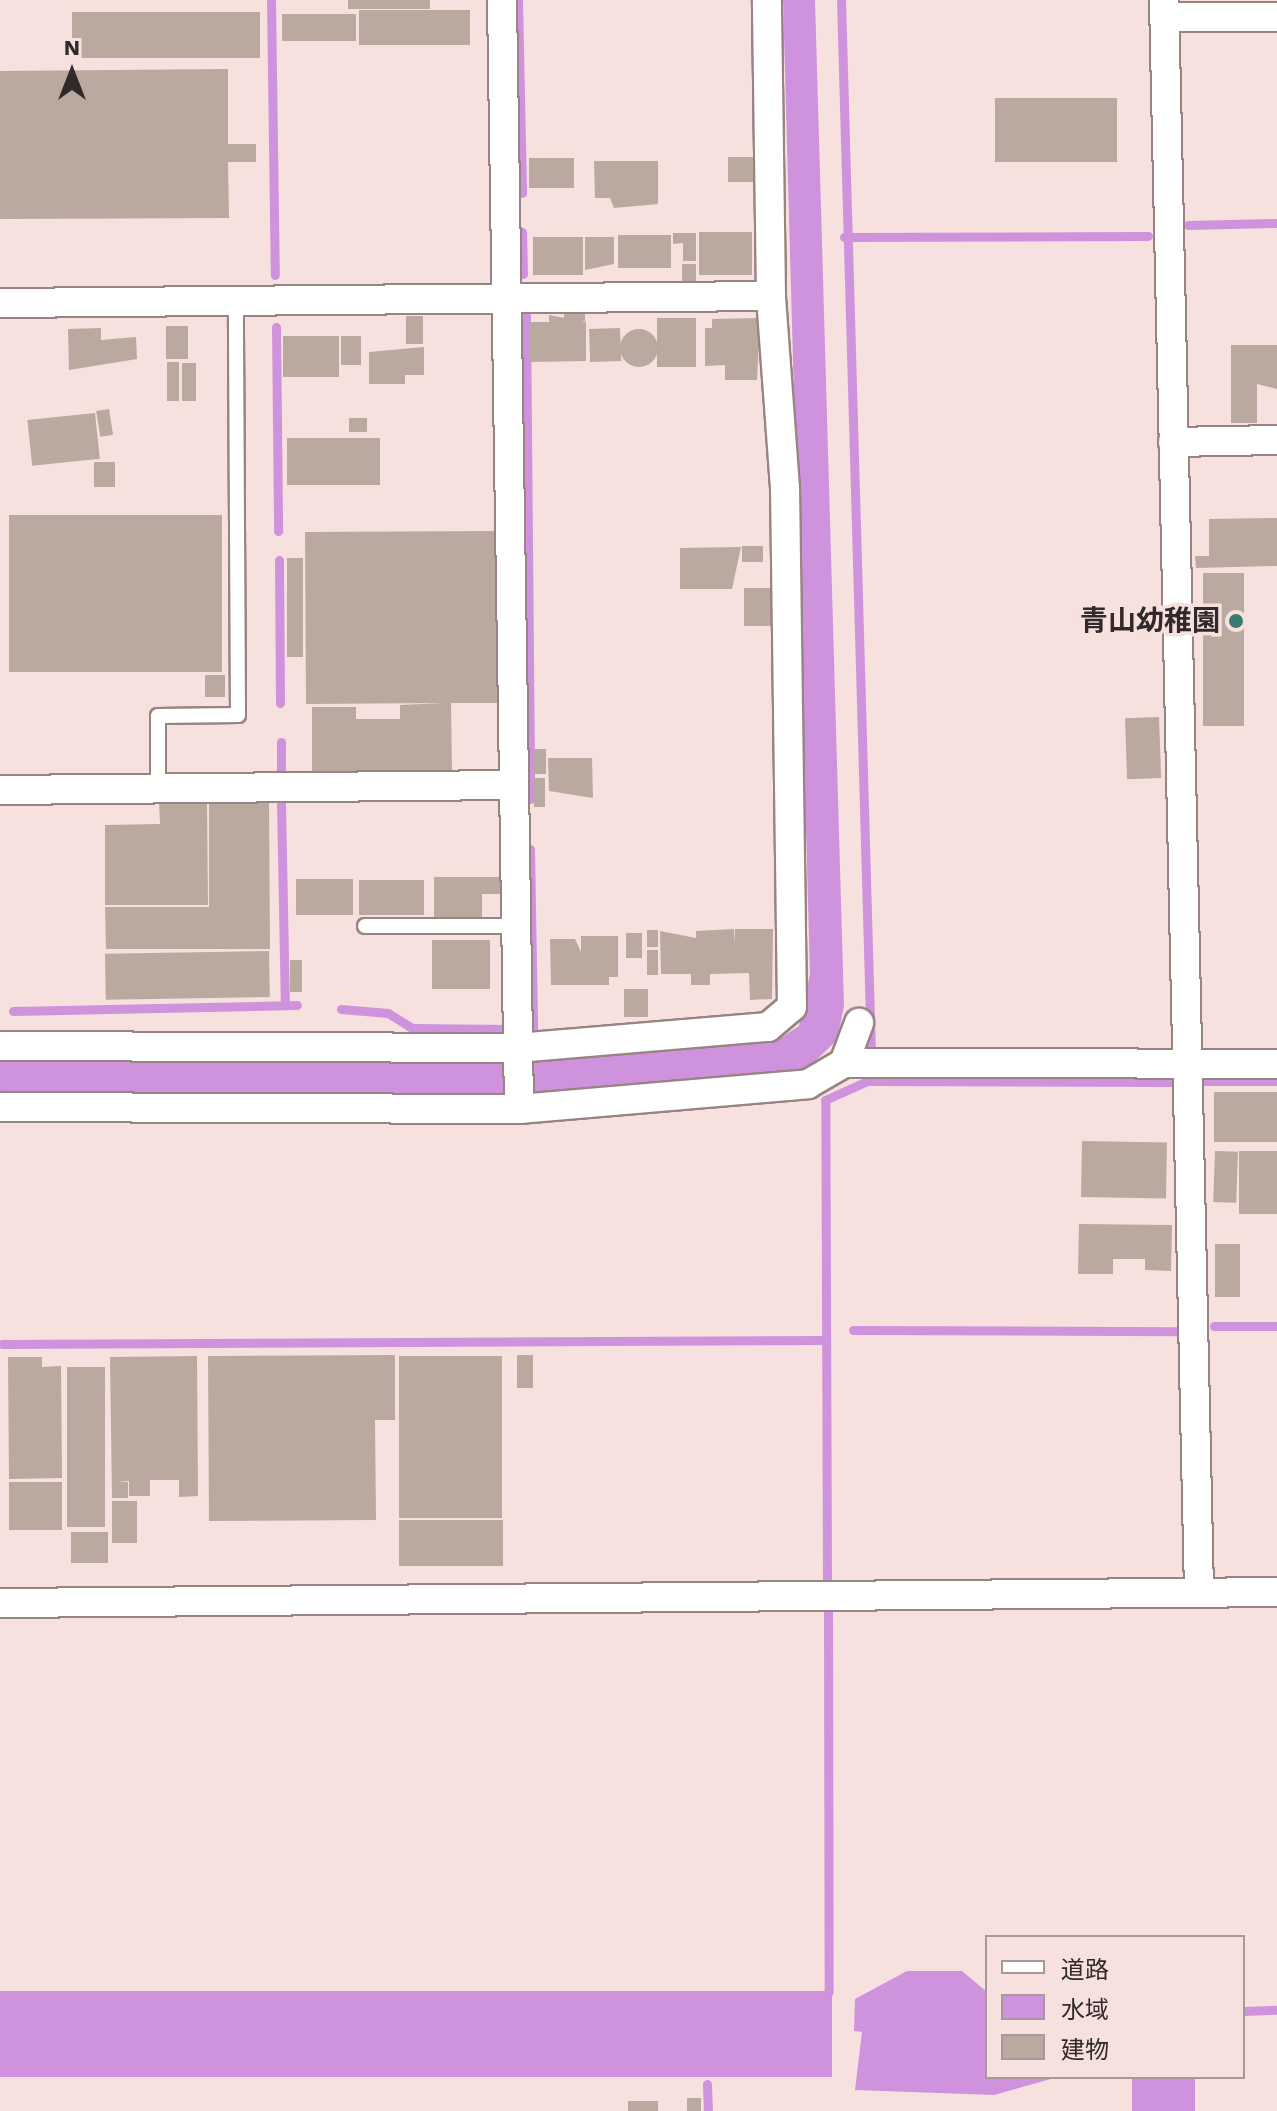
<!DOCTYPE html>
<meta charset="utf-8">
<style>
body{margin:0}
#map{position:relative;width:1277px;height:2111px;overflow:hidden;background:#f6e1df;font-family:"Work Sans","Noto Sans JP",sans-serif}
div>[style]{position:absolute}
.water>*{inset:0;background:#cf92dd;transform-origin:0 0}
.stream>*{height:9px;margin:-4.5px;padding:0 4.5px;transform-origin:4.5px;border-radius:4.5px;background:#cf92dd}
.building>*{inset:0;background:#b9a99f;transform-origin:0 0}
.round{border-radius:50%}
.roads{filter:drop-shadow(2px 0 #978483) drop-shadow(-2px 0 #978483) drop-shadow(0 2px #978483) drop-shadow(0 -2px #978483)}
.service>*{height:14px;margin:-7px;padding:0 7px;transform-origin:7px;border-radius:7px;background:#fff}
.minor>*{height:28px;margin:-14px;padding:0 14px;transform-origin:14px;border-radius:14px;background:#fff}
.dots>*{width:22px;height:22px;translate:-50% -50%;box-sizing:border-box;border:4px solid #f6e1df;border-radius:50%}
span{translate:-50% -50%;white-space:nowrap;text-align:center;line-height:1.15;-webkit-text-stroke:7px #f6e1df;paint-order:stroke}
.poi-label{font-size:28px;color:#322a2a;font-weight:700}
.right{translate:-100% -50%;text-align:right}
.legend{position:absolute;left:985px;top:1935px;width:260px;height:144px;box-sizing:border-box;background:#f6e1df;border:2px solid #a89897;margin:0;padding:10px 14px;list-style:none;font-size:24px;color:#322a2a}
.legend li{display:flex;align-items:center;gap:16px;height:40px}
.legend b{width:40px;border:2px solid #a89897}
.north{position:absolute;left:32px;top:32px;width:80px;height:80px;-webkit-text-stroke:6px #f6e1df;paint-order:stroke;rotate:0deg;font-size:22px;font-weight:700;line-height:32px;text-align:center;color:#322a2a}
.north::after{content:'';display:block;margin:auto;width:28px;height:36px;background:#322a2a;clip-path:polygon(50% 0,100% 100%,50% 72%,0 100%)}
</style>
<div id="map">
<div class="water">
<i style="clip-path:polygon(783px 0,815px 0,844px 1006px,837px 1040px,803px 1073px,538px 1097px,0 1091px,0 1059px,557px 1058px,782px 1037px,799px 1026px,810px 974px)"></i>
<i style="clip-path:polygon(907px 1971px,962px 1971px,987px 1992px,987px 2077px,1058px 2077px,994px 2095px,855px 2090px,862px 2032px,854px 2031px,855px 1999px)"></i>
<i style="left:832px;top:1991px;width:86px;height:833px;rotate:90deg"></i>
<i style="left:1132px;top:2077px;width:63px;height:34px"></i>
</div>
<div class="stream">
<i style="left:271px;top:0;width:275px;rotate:89.2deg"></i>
<i style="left:518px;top:0;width:193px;rotate:88.8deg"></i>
<i style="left:841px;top:0;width:1054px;rotate:88.37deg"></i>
<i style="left:1188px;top:225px;width:89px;rotate:-1.3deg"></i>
<i style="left:522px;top:232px;width:42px;rotate:88.6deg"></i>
<i style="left:844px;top:237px;width:304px;rotate:-0.2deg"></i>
<i style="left:526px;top:314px;width:485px;rotate:89.5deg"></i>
<i style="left:276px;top:327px;width:204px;rotate:89.4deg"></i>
<i style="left:279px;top:560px;width:143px;rotate:89.6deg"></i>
<i style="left:281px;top:742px;width:38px;rotate:90deg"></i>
<i style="left:281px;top:803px;width:201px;rotate:88.9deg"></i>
<i style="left:530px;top:849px;width:180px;rotate:89deg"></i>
<i style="left:341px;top:1009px;width:47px;rotate:4.9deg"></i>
<i style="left:388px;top:1013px;width:28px;rotate:32deg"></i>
<i style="left:412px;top:1028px;width:97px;rotate:0.6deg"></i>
<i style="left:13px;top:1011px;width:284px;rotate:-1.2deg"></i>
<i style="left:1205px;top:1081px;width:72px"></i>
<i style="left:1214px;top:1326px;width:63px"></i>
<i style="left:853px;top:1330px;width:323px;rotate:0.2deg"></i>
<i style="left:2px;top:1344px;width:824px;rotate:-0.28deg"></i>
<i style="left:827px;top:1581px;width:481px;rotate:-90.2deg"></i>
<i style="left:825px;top:1100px;width:46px;rotate:-24.3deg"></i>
<i style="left:867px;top:1081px;width:303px;rotate:0.2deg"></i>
<i style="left:828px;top:1609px;width:383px;rotate:89.9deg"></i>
<i style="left:1243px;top:2011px;width:34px;rotate:-2deg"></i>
<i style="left:707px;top:2084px;width:27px;rotate:88deg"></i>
</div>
<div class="building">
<i style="left:348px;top:0;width:82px;height:9px"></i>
<i style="left:470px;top:10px;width:35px;height:111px;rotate:90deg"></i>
<i style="left:260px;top:12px;width:46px;height:188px;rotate:90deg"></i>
<i style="left:356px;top:14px;width:27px;height:74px;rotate:90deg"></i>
<i style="clip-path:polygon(228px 69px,228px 144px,256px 144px,256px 162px,228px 162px,229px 218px,0 219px,0 71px)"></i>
<i style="left:995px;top:98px;width:122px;height:64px"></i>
<i style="left:728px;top:157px;width:27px;height:25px"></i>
<i style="left:529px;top:158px;width:45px;height:30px"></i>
<i style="clip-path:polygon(594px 161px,658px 161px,658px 204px,614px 208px,610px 198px,595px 198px)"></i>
<i style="left:699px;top:232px;width:53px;height:43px"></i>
<i style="clip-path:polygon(673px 233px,696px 233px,696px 261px,683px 261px,683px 243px,673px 244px)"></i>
<i style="left:671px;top:235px;width:33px;height:53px;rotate:90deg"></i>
<i style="left:533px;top:237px;width:50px;height:38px"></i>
<i style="clip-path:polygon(585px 237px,614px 237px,614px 264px,585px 270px)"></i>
<i style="left:682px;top:264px;width:14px;height:21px"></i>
<i style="left:564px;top:306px;width:21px;height:15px"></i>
<i style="clip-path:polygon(549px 315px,586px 322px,586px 361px,530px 362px,530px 322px,549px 322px)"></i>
<i style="left:406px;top:316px;width:17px;height:28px"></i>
<i style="left:696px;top:318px;width:49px;height:39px;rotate:90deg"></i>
<i style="clip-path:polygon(760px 318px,757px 380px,725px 380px,725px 365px,705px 366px,705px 328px,712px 328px,712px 319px)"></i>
<i style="left:166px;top:326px;width:22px;height:33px"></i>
<i style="clip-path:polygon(101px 328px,101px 340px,136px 337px,137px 359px,69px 370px,68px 329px)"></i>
<i style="left:620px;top:328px;width:33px;height:31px;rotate:88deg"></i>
<i class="round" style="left:620px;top:329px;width:38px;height:38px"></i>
<i style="left:283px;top:336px;width:56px;height:41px"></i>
<i style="left:341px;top:336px;width:20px;height:29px"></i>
<i style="clip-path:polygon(1231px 345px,1277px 345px,1277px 389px,1257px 384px,1257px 423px,1231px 423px)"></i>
<i style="clip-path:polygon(424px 347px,424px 375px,405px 375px,405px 384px,369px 384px,369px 352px)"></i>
<i style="left:167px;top:362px;width:12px;height:39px"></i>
<i style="left:182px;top:363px;width:14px;height:38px"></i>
<i style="left:109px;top:409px;width:26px;height:13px;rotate:81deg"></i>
<i style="left:95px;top:413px;width:46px;height:68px;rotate:84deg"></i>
<i style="left:349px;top:418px;width:18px;height:14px"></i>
<i style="left:380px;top:438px;width:47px;height:93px;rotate:90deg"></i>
<i style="left:94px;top:462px;width:21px;height:25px"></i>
<i style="left:222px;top:515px;width:157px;height:213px;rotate:90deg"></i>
<i style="clip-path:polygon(1277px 518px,1277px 566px,1196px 568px,1195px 556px,1209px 556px,1209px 519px)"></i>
<i style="clip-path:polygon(496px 531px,497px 703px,451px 703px,452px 771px,312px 772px,312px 707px,356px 707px,356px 719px,400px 719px,400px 705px,444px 703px,306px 704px,305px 532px)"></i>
<i style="left:742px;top:546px;width:21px;height:16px"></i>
<i style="clip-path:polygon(741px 547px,732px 589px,680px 589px,680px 548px)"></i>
<i style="left:287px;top:558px;width:16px;height:99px"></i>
<i style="left:1203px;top:573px;width:41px;height:153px"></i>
<i style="left:744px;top:588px;width:27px;height:38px"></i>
<i style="left:205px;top:675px;width:20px;height:22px"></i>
<i style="left:1159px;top:717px;width:61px;height:34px;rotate:88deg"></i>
<i style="left:534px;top:749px;width:12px;height:25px"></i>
<i style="clip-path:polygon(548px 758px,592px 758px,593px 798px,549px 791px)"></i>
<i style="left:534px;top:778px;width:11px;height:29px"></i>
<i style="clip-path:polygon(207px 801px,208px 905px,105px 905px,105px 825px,160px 824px,159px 802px)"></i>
<i style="clip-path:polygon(209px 803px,269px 803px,270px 949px,106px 949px,105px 907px,209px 907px)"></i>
<i style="clip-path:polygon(434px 877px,500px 877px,500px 894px,482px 894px,482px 917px,434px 917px)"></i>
<i style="left:353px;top:879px;width:36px;height:57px;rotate:90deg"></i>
<i style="left:359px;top:880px;width:65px;height:35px"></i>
<i style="clip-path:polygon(734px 929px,734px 944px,735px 929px,773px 929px,772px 999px,750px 1000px,749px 973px,710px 974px,710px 985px,691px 985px,691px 974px,661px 974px,660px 931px,696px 938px,696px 931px)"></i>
<i style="left:647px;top:930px;width:11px;height:17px"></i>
<i style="left:626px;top:933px;width:16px;height:25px"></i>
<i style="clip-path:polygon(581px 936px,618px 936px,618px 977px,609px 977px,609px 985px,551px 985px,550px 939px,575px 939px,581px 952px)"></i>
<i style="left:432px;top:940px;width:58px;height:49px"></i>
<i style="left:647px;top:950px;width:11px;height:25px"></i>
<i style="left:269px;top:951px;width:46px;height:164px;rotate:89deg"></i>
<i style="left:290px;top:960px;width:12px;height:32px"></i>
<i style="left:624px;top:989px;width:24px;height:28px"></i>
<i style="left:1214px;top:1092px;width:63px;height:50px"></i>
<i style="left:1082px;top:1141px;width:85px;height:56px;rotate:1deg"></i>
<i style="left:1215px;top:1151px;width:23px;height:51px;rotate:2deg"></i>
<i style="left:1239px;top:1151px;width:38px;height:63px"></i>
<i style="clip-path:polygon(1079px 1224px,1172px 1225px,1171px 1271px,1145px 1270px,1145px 1259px,1113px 1259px,1113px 1274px,1078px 1274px)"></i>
<i style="left:1215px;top:1244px;width:25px;height:53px"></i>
<i style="clip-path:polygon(395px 1355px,395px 1420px,375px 1420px,376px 1520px,209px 1521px,208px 1356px)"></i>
<i style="left:517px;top:1355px;width:16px;height:33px"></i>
<i style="clip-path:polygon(197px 1356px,198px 1496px,179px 1497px,179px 1480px,150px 1480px,150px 1496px,129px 1496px,129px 1481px,117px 1481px,128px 1482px,128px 1498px,112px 1498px,110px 1357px)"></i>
<i style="left:502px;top:1356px;width:162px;height:103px;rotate:90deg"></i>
<i style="clip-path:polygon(8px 1357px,42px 1357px,42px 1367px,61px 1366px,62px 1478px,9px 1479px)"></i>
<i style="left:67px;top:1367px;width:38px;height:160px"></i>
<i style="left:62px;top:1482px;width:48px;height:53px;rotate:90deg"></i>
<i style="left:112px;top:1501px;width:25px;height:42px"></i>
<i style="left:503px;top:1520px;width:46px;height:104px;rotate:90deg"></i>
<i style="left:71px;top:1532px;width:37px;height:31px"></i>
<i style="left:687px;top:2098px;width:14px;height:13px"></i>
<i style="left:628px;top:2101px;width:30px;height:10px"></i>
</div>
<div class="roads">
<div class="service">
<i style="left:158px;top:789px;width:73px;rotate:-90deg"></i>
<i style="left:158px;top:716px;width:80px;rotate:-0.7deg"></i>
<i style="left:238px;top:715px;width:415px;rotate:-90.3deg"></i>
<i style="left:365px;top:926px;width:151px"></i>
</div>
<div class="minor">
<i style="left:502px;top:0;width:1109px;rotate:89.12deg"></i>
<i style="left:1164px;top:0;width:1593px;rotate:88.74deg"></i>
<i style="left:1164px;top:17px;width:113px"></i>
<i style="left:0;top:303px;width:771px;rotate:-0.52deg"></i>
<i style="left:1173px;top:442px;width:104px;rotate:-1.1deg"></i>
<i style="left:0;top:790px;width:514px;rotate:-0.56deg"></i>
<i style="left:0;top:1046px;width:517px;rotate:0.22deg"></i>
<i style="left:517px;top:1048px;width:252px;rotate:-4.8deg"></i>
<i style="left:768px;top:1027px;width:31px;rotate:-40deg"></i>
<i style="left:792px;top:1007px;width:519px;rotate:-90.77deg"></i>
<i style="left:785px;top:488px;width:193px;rotate:-94.2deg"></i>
<i style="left:771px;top:296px;width:296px;rotate:-90.8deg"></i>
<i style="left:844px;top:1063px;width:433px;rotate:0.1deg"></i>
<i style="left:0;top:1107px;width:519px;rotate:0.22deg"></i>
<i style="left:519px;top:1109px;width:290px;rotate:-4.9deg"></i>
<i style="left:808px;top:1084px;width:42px;rotate:-30.3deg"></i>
<i style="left:844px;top:1063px;width:43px;rotate:-69.4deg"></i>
<i style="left:0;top:1603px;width:1277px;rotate:-0.49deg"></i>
</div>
</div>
<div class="dots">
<i style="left:1236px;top:621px;background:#387d71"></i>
</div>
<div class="poi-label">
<span class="right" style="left:1220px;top:621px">青山幼稚園</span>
</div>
<ul class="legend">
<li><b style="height:10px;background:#fff"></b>道路</li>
<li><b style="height:22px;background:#cf92dd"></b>水域</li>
<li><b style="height:22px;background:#b9a99f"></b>建物</li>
</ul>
<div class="north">N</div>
</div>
